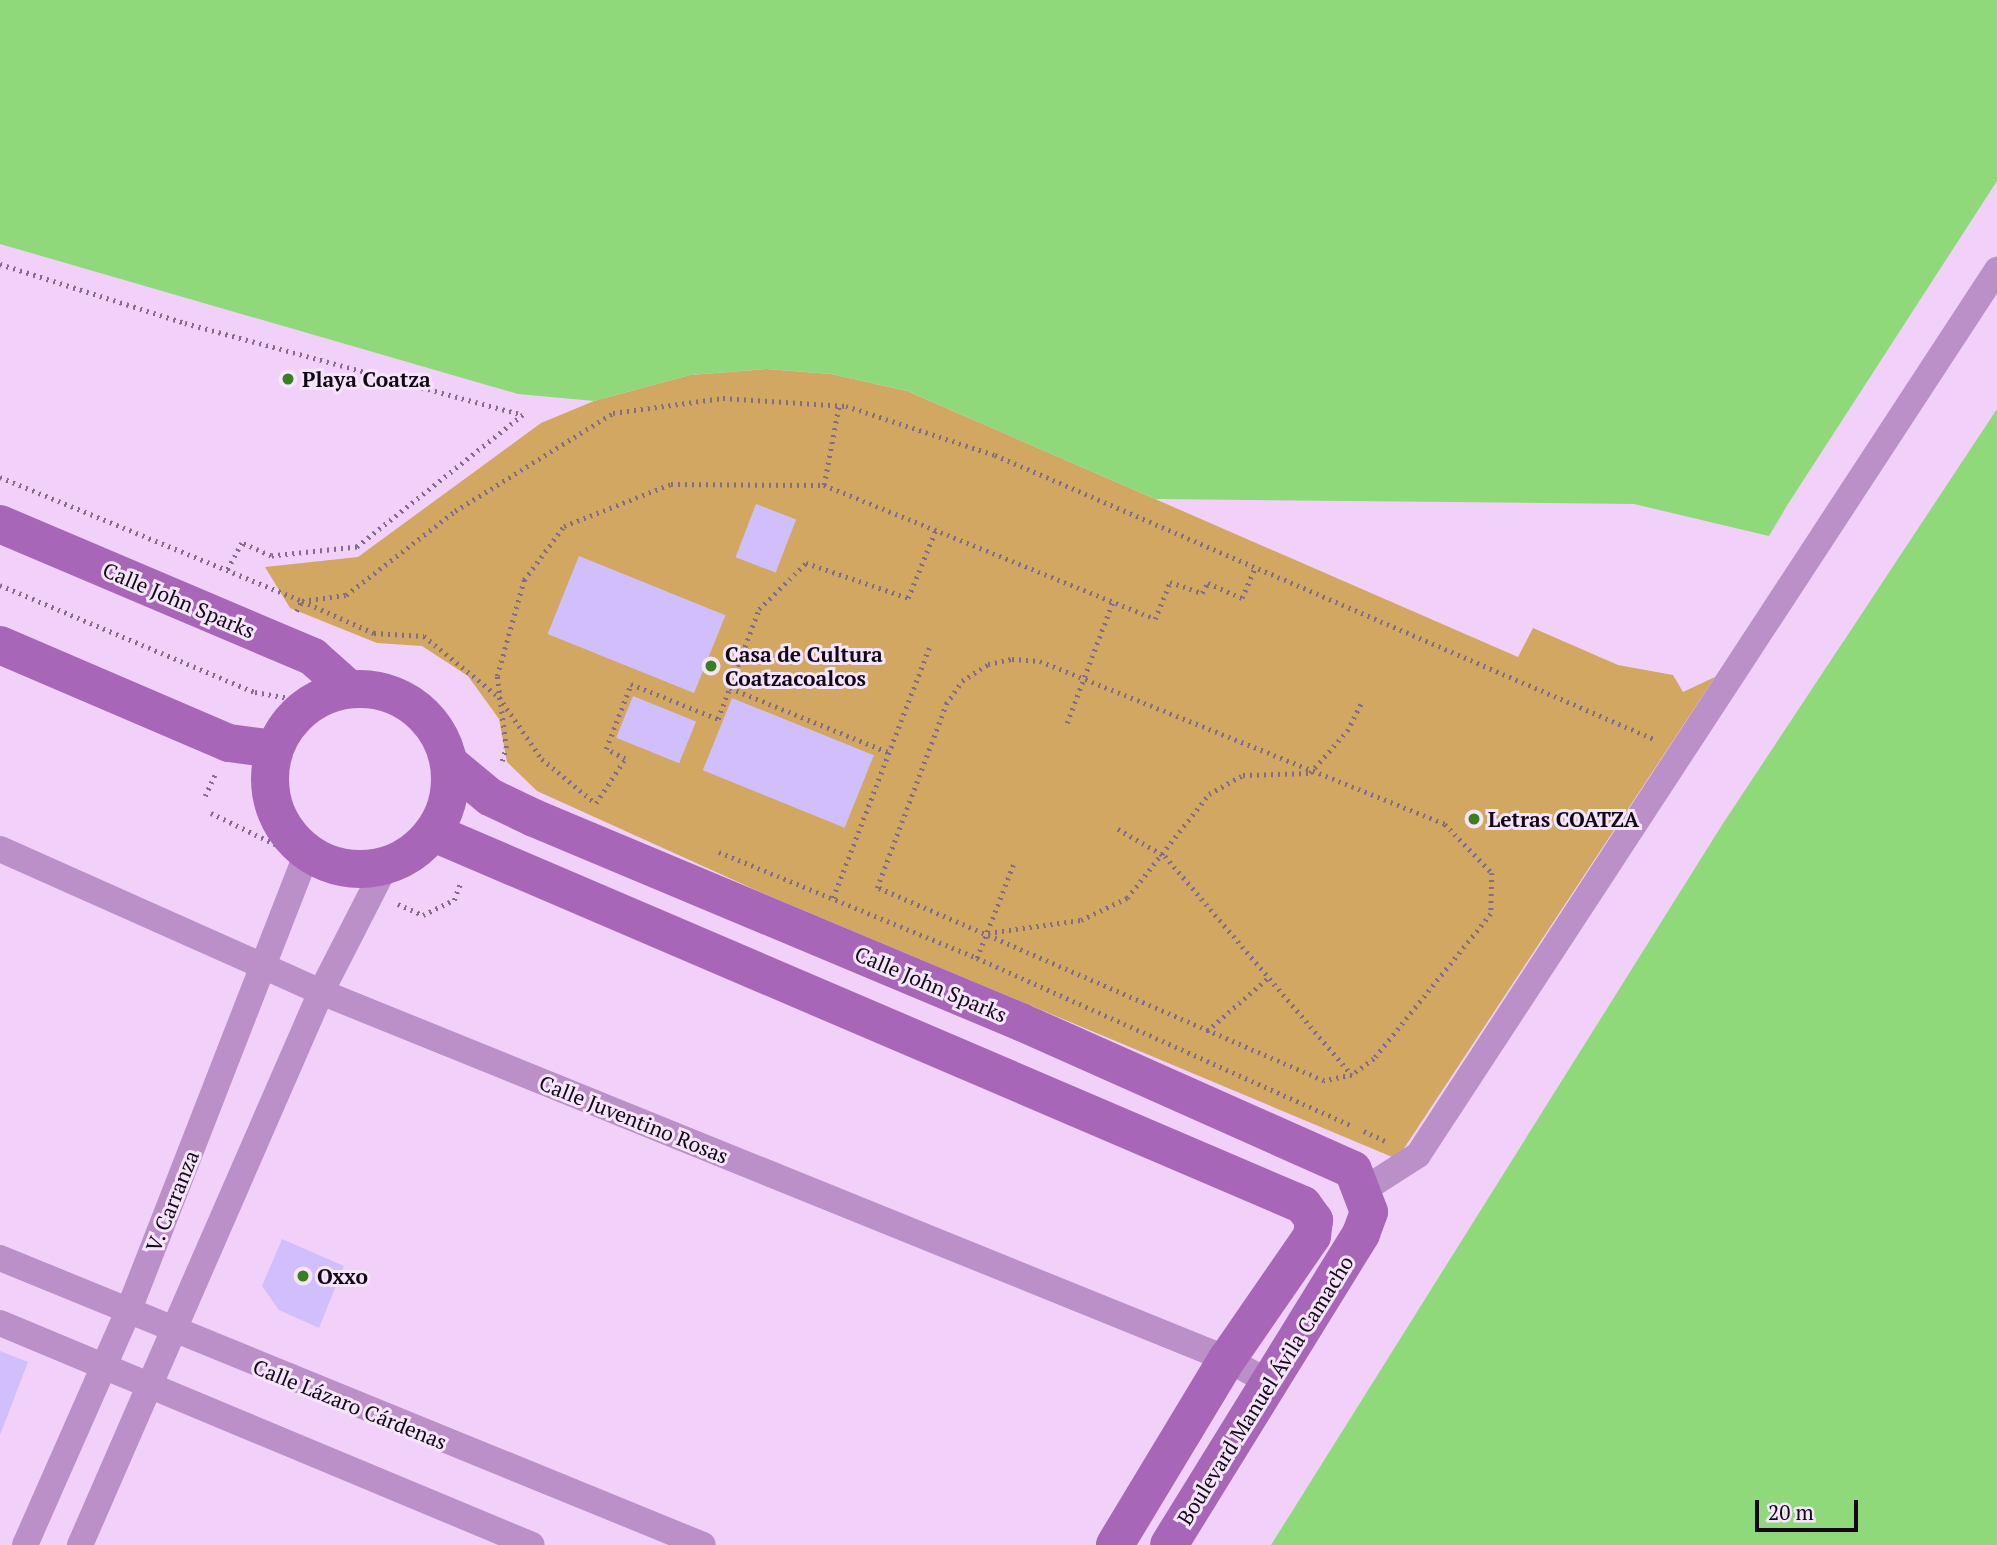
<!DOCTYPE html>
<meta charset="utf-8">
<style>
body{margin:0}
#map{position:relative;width:1997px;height:1545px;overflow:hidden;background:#f1d1fa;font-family:"PT Serif",serif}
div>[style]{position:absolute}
.green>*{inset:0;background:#d1a761}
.water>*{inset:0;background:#8fd97a}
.pier>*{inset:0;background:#f1d1fa}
.building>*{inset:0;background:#d1befc;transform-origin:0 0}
.path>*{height:4.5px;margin-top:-2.25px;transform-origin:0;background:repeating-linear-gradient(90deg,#826c89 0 2px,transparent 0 7px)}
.street>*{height:26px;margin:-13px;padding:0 13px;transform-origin:13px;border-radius:13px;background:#bb8fc7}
.secondary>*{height:38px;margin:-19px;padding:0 19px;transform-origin:19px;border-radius:19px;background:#a866b9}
.secondary>.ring{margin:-19px;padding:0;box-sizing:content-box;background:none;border:38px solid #a866b9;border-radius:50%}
.dots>*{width:19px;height:19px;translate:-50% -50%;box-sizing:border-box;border:4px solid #f5e5fa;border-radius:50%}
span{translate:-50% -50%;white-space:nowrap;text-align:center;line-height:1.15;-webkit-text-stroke:6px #f5e5fa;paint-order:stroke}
.poi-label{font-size:21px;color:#140718;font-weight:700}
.left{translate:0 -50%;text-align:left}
.street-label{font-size:21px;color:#140718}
.scale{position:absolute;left:1755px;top:1500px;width:103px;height:32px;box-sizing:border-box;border:4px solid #140718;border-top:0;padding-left:9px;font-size:21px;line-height:24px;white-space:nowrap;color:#140718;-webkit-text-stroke:5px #f5e5fa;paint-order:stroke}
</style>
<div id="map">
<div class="green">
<i style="clip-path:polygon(766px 369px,831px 374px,907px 391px,1518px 657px,1533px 628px,1618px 665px,1673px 675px,1683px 692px,1715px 677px,1397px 1159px,767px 895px,537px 791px,507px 762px,499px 719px,468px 676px,422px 646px,377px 643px,290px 608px,265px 567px,358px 557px,541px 423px,594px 401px,690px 375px)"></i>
</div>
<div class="water">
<i style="clip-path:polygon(0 0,1997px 0,1997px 182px,1769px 536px,1634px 504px,1155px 499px,907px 391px,831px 374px,766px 369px,690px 375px,594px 401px,518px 394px,0 244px)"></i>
<i style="clip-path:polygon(1997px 409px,1997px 1545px,1271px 1545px,1722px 825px)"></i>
</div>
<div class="pier">
<i style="clip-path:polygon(1997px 181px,1997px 188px,1767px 539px,1788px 504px)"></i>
<i style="clip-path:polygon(1997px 406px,1843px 642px,1840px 640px,1994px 407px)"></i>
</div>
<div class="building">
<i style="left:756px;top:504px;width:43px;height:57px;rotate:21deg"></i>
<i style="left:579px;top:556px;width:158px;height:84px;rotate:22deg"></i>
<i style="left:633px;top:696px;width:68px;height:45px;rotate:22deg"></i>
<i style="left:732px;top:698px;width:153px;height:78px;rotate:22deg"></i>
<i style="clip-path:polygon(282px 1239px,344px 1266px,319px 1328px,279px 1310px,262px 1286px)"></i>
<i style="clip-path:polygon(0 1351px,28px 1362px,0 1435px)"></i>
</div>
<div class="path">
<i style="left:0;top:264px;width:194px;rotate:17.7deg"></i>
<i style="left:185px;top:323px;width:350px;rotate:15.2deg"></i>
<i style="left:523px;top:415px;width:212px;rotate:141.5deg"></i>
<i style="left:357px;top:547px;width:86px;rotate:174deg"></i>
<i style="left:271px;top:556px;width:32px;rotate:-156deg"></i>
<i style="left:242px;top:543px;width:32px;rotate:118deg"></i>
<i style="left:0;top:477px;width:326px;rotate:22.3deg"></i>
<i style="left:302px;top:601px;width:44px;rotate:-7.8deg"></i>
<i style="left:346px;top:595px;width:138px;rotate:-37.6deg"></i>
<i style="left:455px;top:511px;width:186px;rotate:-31.8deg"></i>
<i style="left:613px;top:413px;width:111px;rotate:-7.8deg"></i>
<i style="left:723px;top:398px;width:123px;rotate:3.7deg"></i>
<i style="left:846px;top:406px;width:157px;rotate:18.2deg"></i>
<i style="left:995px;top:455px;width:720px;rotate:23.32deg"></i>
<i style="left:824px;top:485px;width:357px;rotate:22deg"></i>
<i style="left:1155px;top:619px;width:40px;rotate:-68deg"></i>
<i style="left:1170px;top:582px;width:34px;rotate:19deg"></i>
<i style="left:1202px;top:593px;width:12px;rotate:-59deg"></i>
<i style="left:1208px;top:583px;width:37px;rotate:24deg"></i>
<i style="left:1242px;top:598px;width:33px;rotate:-67deg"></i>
<i style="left:0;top:585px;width:277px;rotate:22.8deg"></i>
<i style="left:255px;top:692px;width:52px;rotate:10deg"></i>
<i style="left:296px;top:611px;width:12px;rotate:-59deg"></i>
<i style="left:302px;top:601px;width:79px;rotate:24deg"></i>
<i style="left:374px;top:633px;width:50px;rotate:3.4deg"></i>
<i style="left:424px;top:636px;width:97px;rotate:39.1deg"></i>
<i style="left:499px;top:697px;width:75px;rotate:55.3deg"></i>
<i style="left:542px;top:759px;width:67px;rotate:39.6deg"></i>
<i style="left:1012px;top:659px;width:28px;rotate:4deg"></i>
<i style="left:1040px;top:661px;width:437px;rotate:21.9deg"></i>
<i style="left:1445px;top:824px;width:68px;rotate:46.2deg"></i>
<i style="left:1492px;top:873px;width:41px;rotate:91.4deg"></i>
<i style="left:1491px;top:914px;width:186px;rotate:128.9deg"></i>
<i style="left:1374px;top:1059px;width:27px;rotate:144deg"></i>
<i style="left:1352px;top:1075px;width:29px;rotate:168deg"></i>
<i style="left:1324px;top:1081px;width:487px;rotate:-156.6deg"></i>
<i style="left:877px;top:888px;width:197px;rotate:-69.4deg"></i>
<i style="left:946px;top:704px;width:28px;rotate:-55deg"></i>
<i style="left:962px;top:681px;width:31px;rotate:-33deg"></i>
<i style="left:988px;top:664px;width:25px;rotate:-12deg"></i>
<i style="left:730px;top:688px;width:170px;rotate:22.1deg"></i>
<i style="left:1067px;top:723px;width:130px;rotate:-69.3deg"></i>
<i style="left:502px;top:761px;width:14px;rotate:-73deg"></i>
<i style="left:506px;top:748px;width:73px;rotate:-97.1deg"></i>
<i style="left:497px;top:676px;width:100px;rotate:-74.3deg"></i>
<i style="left:524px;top:580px;width:67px;rotate:-53.5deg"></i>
<i style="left:564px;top:526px;width:115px;rotate:-21.4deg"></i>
<i style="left:671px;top:484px;width:153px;rotate:0.4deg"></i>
<i style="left:824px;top:485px;width:81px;rotate:-79.4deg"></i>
<i style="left:205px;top:796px;width:23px;rotate:-65deg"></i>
<i style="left:596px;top:803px;width:53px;rotate:-56.6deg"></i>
<i style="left:625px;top:759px;width:21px;rotate:-152deg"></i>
<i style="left:606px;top:749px;width:70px;rotate:-69deg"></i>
<i style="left:631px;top:684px;width:94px;rotate:21.9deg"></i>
<i style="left:718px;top:719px;width:117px;rotate:-69.6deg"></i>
<i style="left:759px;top:609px;width:66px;rotate:-44.4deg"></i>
<i style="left:806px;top:563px;width:108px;rotate:18.9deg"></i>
<i style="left:908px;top:598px;width:77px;rotate:-67.8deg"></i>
<i style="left:211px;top:813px;width:73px;rotate:25.9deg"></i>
<i style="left:1118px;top:829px;width:54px;rotate:29.9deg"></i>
<i style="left:1165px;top:856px;width:288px;rotate:49.5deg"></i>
<i style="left:719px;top:852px;width:279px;rotate:22.3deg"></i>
<i style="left:977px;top:958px;width:409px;rotate:24.1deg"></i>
<i style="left:833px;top:898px;width:268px;rotate:-69deg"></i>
<i style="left:398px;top:904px;width:27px;rotate:24deg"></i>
<i style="left:423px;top:915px;width:34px;rotate:-26deg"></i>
<i style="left:454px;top:900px;width:19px;rotate:-69deg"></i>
<i style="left:988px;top:933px;width:94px;rotate:-8deg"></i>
<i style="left:1081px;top:920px;width:51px;rotate:-25.6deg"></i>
<i style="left:1127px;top:898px;width:132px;rotate:-51.7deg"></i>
<i style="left:1209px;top:794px;width:39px;rotate:-29deg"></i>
<i style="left:1243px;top:775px;width:67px;rotate:-1.7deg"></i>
<i style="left:1310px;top:773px;width:56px;rotate:-48.6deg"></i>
<i style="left:1347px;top:731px;width:34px;rotate:-63deg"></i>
<i style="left:977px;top:958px;width:100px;rotate:-68.8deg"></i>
<i style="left:1207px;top:1031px;width:82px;rotate:-41.1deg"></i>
<i style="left:1364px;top:1131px;width:23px;rotate:25deg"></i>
</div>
<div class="street">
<i style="left:0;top:849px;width:351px;rotate:24deg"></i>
<i style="left:321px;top:992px;width:978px;rotate:22.05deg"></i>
<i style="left:1227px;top:1359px;width:49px;rotate:29.2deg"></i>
<i style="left:1365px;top:1189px;width:63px;rotate:-32.7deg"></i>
<i style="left:1418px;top:1155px;width:1058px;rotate:-56.81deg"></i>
<i style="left:0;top:1258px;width:759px;rotate:22.21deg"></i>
<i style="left:0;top:1323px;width:576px;rotate:22.65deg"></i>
<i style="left:25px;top:1545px;width:255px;rotate:-66.2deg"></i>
<i style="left:128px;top:1312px;width:494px;rotate:-68.7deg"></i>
<i style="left:80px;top:1545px;width:603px;rotate:-66.45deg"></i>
<i style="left:321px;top:992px;width:140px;rotate:-62.9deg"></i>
</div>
<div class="secondary">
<i style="left:0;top:524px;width:340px;rotate:23deg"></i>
<i style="left:313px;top:657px;width:48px;rotate:41.6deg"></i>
<i style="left:0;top:645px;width:249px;rotate:23.2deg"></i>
<i style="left:229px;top:743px;width:45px;rotate:7.6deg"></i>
<i class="ring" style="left:270px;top:689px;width:142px;height:142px"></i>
<i style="left:450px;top:764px;width:52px;rotate:39.5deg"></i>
<i style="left:490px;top:797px;width:49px;rotate:25.5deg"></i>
<i style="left:534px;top:818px;width:528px;rotate:22.73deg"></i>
<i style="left:1021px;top:1022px;width:363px;rotate:24deg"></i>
<i style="left:1353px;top:1170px;width:45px;rotate:69.1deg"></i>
<i style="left:1369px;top:1212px;width:23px;rotate:110deg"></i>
<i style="left:1361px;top:1234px;width:365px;rotate:121.7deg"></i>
<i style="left:434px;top:833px;width:945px;rotate:23.17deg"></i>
<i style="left:1303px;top:1205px;width:19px;rotate:54deg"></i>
<i style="left:1314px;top:1220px;width:16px;rotate:97deg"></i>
<i style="left:1312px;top:1236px;width:150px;rotate:124.6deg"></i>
<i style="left:1227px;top:1359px;width:217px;rotate:121.1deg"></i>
</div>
<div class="dots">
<i style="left:288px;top:379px;background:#397e21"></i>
<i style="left:711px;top:666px;background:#397e21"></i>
<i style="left:1474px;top:819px;background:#397e21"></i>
<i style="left:303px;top:1276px;background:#397e21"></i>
</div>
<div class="poi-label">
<span class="left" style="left:302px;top:379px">Playa Coatza</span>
<span class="left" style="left:725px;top:666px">Casa de Cultura<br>Coatzacoalcos</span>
<span class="left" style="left:1488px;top:819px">Letras COATZA</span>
<span class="left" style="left:317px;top:1276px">Oxxo</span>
</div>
<div class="street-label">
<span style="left:179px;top:600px;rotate:23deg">Calle John Sparks</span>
<span style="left:931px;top:984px;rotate:23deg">Calle John Sparks</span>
<span style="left:634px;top:1119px;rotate:22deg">Calle Juventino Rosas</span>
<span style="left:172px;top:1201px;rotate:-68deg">V. Carranza</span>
<span style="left:1265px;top:1390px;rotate:-58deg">Boulevard Manuel Ávila Camacho</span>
<span style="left:350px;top:1404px;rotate:22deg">Calle Lázaro Cárdenas</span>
</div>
<div class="scale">20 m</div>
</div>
